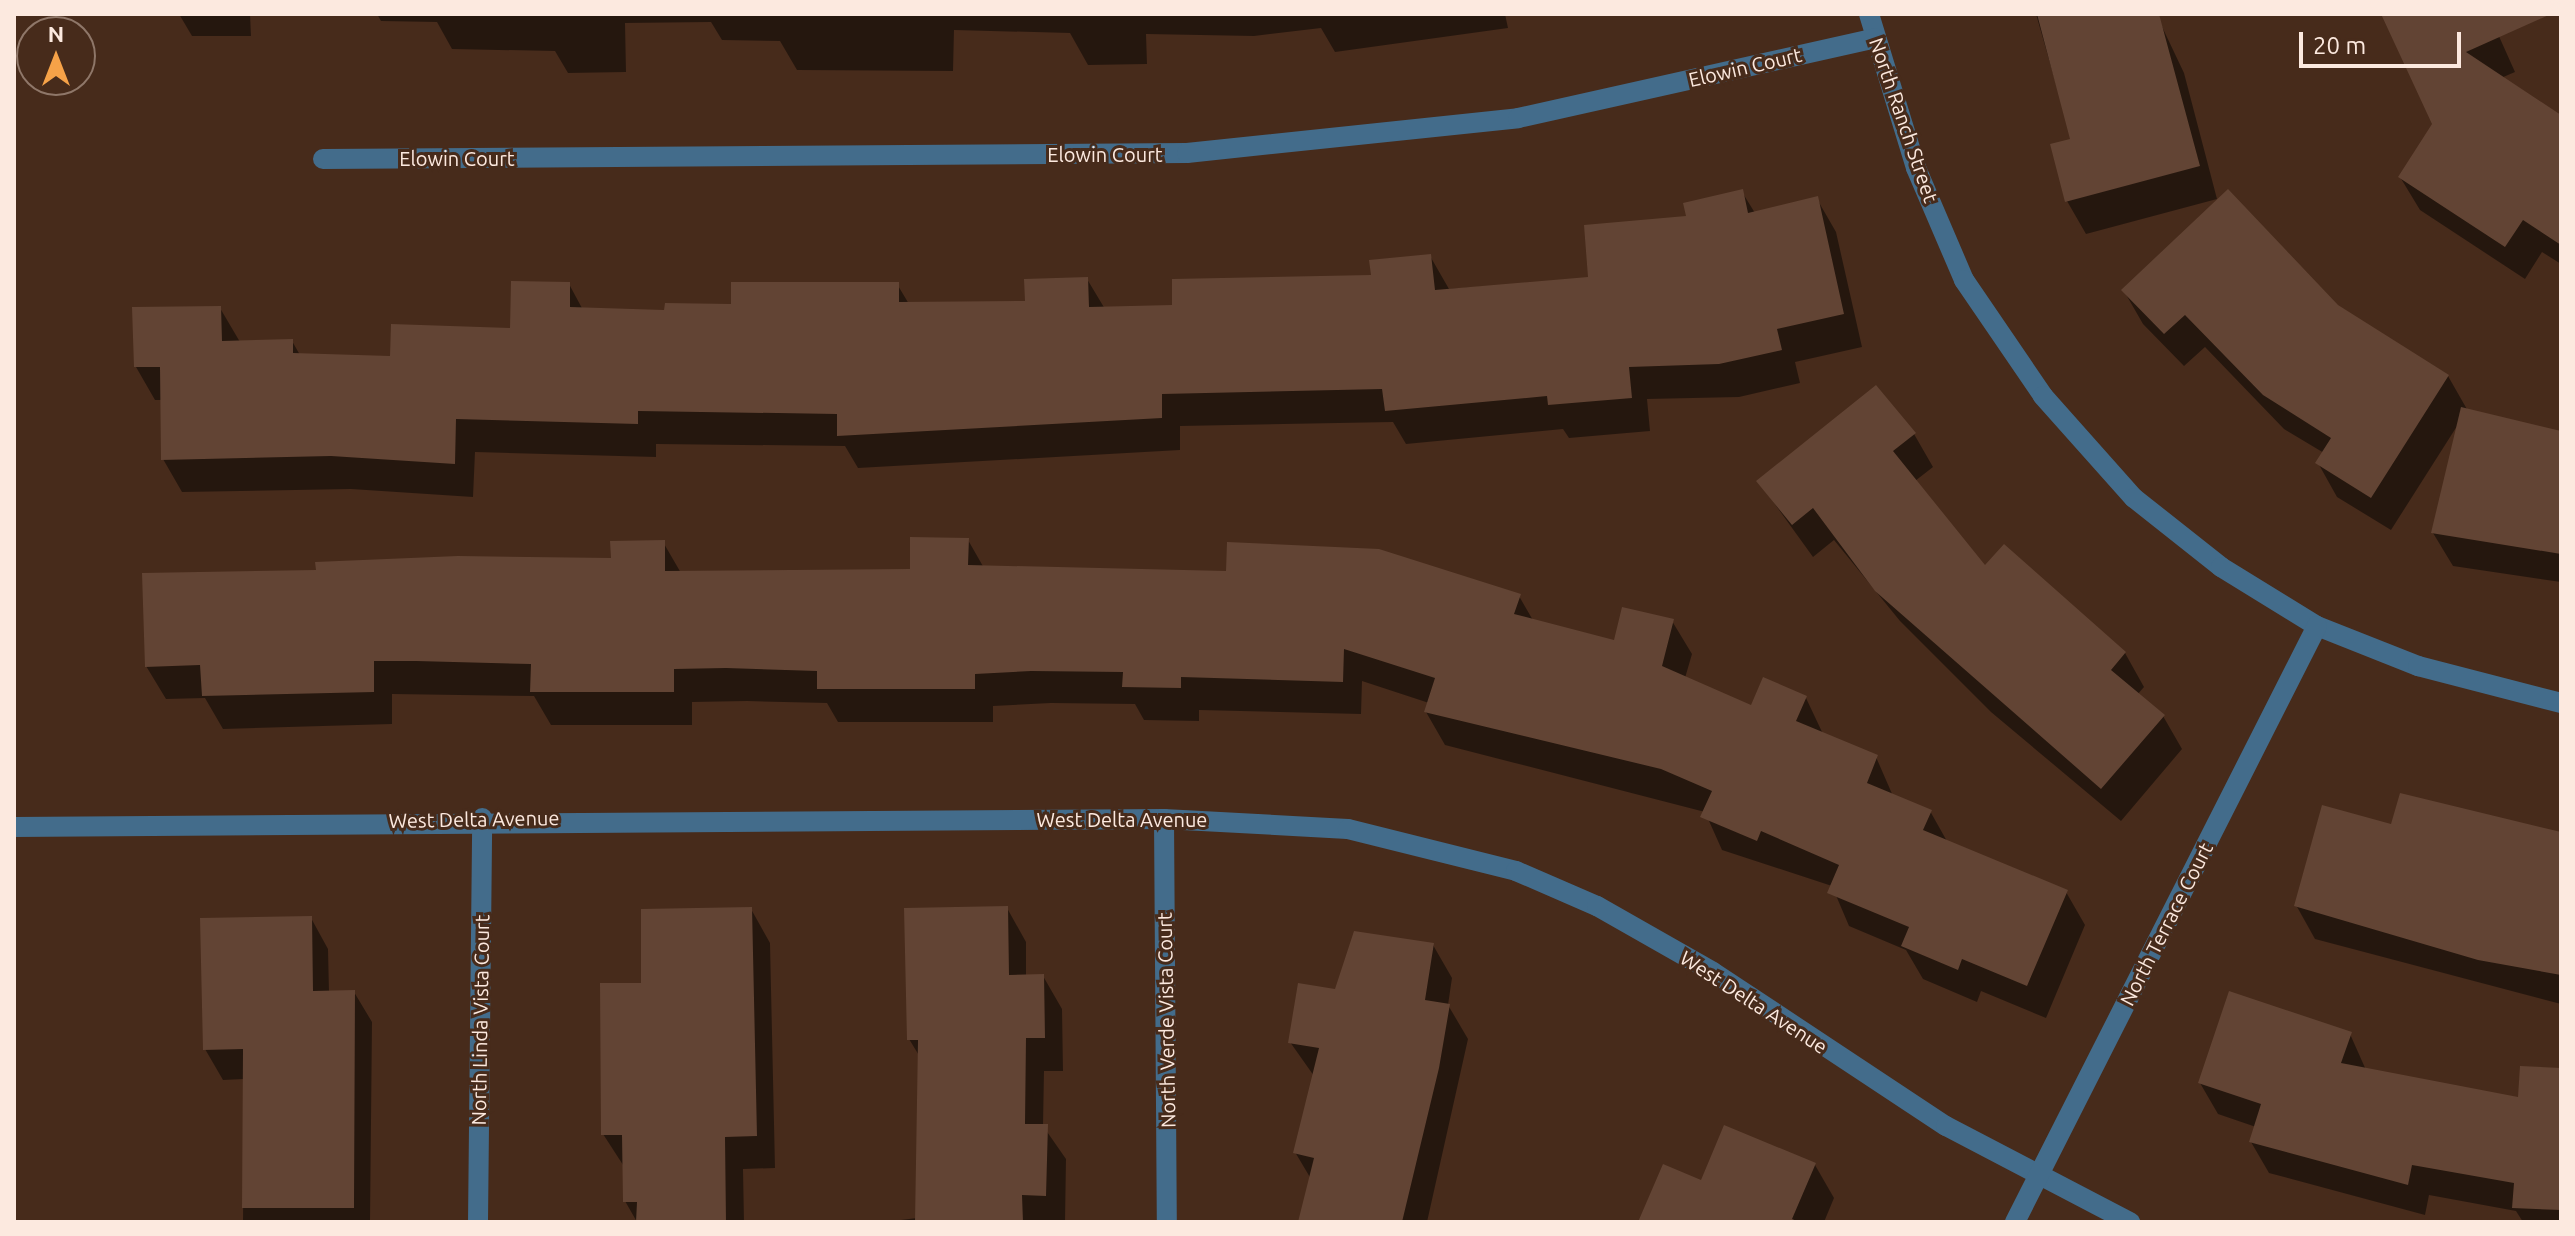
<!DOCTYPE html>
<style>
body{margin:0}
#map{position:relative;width:2575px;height:1236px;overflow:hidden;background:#472b1b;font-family:Ubuntu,sans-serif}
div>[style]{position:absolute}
.shadow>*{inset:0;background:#0007}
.building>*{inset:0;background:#624434}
.minor>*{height:20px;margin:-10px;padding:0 10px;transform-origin:10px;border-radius:10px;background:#436c8b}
span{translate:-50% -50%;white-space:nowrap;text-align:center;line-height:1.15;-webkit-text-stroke:6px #472b1b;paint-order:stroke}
.street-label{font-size:20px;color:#fce9df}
.frame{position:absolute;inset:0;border:16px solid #fce9df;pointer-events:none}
.north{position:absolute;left:16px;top:16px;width:80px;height:80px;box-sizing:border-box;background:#472b1b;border:2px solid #8f7769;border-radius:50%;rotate:0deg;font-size:22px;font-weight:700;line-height:32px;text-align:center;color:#fce9df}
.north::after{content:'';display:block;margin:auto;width:28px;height:36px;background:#f6a248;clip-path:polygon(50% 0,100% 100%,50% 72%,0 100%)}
.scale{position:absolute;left:2299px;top:32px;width:162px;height:36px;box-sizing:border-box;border:4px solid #fce9df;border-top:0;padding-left:10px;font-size:24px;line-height:28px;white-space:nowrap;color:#fce9df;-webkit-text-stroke:6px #472b1b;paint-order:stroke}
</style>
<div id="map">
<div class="shadow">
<i style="clip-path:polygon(179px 14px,250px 14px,251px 36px,192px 36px)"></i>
<i style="clip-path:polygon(377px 14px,1505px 14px,1508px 28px,1335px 52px,1321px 28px,1254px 36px,1146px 34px,1147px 64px,1088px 65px,1070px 33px,954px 30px,953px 71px,797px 70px,780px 41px,722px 40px,711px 22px,625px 23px,626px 72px,568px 73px,555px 51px,452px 49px,437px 22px,381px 21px)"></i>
<i style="clip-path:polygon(2036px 14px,2156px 14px,2184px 73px,2217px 199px,2086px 234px,2067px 201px,2072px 140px)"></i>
<i style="clip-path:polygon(2382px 14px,2489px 14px,2515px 72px,2501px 78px,2561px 118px,2561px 264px,2542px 252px,2525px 279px,2420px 210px,2400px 177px,2435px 125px)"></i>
<i style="clip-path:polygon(1742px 192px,1755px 213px,1817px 199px,1836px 232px,1862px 347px,1795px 362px,1800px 383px,1739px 397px,1647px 399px,1650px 431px,1569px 438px,1563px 429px,1406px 444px,1393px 422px,1180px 426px,1180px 450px,858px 468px,845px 446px,656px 444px,656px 457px,475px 452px,473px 497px,351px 489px,182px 492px,163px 459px,162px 400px,155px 400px,136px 367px,220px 308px,240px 342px,292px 341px,300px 355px,392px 358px,512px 330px,569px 284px,583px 310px,666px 312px,897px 284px,909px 304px,1027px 303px,1087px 279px,1105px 309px,1174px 307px,1373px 277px,1430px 256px,1449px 289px,1590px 279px)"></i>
<i style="clip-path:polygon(2124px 291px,2336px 306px,2448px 376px,2468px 411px,2561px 433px,2561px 582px,2453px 566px,2433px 533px,2459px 423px,2391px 530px,2337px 497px,2318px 463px,2324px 453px,2284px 429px,2205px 347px,2184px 366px,2143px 324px)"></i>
<i style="clip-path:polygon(1914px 434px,1933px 467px,1915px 481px,1985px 568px,2004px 547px,2125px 653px,2144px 687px,2137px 695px,2163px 716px,2182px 749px,2121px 821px,1991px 712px,1900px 621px,1834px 540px,1813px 557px,1759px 482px)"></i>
<i style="clip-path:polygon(968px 540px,984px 568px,1519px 596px,1534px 622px,1616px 642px,1672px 621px,1692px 654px,1685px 678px,1752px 708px,1806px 698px,1823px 734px,1876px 757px,1893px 796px,1930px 811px,1948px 843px,2066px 892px,2085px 925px,2046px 1018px,1981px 991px,1977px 1002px,1923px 979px,1906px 950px,1849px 926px,1832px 886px,1722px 850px,1705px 812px,1445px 745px,1426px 712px,1429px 703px,1362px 681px,1361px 714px,1199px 710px,1199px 721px,1144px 720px,1135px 704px,1051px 703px,993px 706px,993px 722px,838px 722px,827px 703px,747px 701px,692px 702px,692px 725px,551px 725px,534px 696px,392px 694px,392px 724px,223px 729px,205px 698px,166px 699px,146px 666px,318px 572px,613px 560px,663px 542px,681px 573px,912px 571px)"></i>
<i style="clip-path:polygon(2393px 827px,2561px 834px,2561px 1004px,2315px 939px,2296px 905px)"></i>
<i style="clip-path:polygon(1007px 908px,1026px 942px,1026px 976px,1043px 976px,1062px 1009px,1063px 1071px,1044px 1071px,1043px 1126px,1066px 1159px,1065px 1222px,885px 1222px,917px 1218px,920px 1057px,909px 1039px)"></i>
<i style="clip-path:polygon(751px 909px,770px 943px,775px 1168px,743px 1169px,744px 1222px,637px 1222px,625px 1201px,625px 1168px,603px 1134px,643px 985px)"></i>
<i style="clip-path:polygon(311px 918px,328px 949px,329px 992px,354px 992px,372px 1022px,370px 1222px,243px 1222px,244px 1079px,223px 1080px,205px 1049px)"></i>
<i style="clip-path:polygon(1433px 945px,1452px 978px,1448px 1005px,1468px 1039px,1427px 1222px,1300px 1222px,1311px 1179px,1295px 1152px,1314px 1076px,1290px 1042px,1337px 991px)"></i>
<i style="clip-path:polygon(2350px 1034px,2366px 1070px,2520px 1099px,2561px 1070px,2561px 1222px,2523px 1222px,2516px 1211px,2429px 1195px,2425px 1215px,2269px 1173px,2251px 1142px,2256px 1127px,2218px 1114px,2200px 1083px)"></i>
<i style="clip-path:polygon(1815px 1165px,1834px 1198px,1824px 1222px,1642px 1222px,1702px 1183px)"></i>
</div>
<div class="building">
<i style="clip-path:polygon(2037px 14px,2159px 14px,2200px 166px,2065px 202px,2050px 144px,2070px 139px)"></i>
<i style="clip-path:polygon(2381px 14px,2551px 14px,2466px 52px,2561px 115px,2561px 245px,2523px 220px,2505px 247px,2398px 177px,2432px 124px)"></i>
<i style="clip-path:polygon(1743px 189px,1748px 213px,1818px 196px,1844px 314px,1777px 329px,1782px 350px,1719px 364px,1629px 367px,1632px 398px,1548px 405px,1547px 396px,1385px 411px,1382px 389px,1162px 394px,1162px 418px,837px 436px,837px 414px,638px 411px,638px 424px,456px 419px,455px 464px,331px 456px,161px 460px,160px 367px,134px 367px,132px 307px,221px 306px,222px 341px,293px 339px,293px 353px,390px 356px,391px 324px,510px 328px,511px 281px,570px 282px,570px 307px,664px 310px,665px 303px,731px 304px,731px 282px,899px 282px,899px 302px,1025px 301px,1024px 279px,1088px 277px,1089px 307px,1172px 305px,1172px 279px,1371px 275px,1369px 260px,1431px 254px,1435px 290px,1588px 277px,1584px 225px,1686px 216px,1683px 203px)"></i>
<i style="clip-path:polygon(2228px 189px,2338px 305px,2449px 375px,2371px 498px,2315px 463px,2331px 438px,2263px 395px,2185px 315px,2164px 334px,2121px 290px)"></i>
<i style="clip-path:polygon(1876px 385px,1916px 433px,1893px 451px,1985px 565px,2004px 544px,2126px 652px,2111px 670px,2165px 715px,2101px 789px,1875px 591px,1813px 508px,1792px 525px,1756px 481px)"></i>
<i style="clip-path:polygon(2461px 407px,2561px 431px,2561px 554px,2431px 533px)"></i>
<i style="clip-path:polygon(910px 537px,969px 538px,968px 565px,1226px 571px,1227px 542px,1379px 549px,1521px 594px,1514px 614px,1614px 640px,1622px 607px,1674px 619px,1662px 666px,1751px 705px,1763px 677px,1807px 696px,1796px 721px,1878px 755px,1867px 783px,1932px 810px,1923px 830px,2068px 890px,2027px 986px,1962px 959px,1958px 970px,1901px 946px,1909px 927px,1827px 893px,1839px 865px,1761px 831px,1757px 841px,1700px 817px,1712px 791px,1661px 769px,1424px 712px,1435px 678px,1344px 649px,1343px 682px,1181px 677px,1181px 688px,1122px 687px,1123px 672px,1031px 671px,975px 674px,975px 689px,817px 689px,817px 671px,726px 668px,674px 669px,674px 692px,530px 692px,531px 664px,416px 661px,374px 661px,374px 692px,202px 696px,200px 665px,145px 667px,142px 573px,316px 570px,315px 562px,458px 556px,611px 558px,610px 541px,665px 540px,665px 571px,910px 569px)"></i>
<i style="clip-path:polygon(2400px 793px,2561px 832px,2561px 975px,2478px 960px,2294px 906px,2322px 805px,2391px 824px)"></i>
<i style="clip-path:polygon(1008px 906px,1009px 975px,1044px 974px,1045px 1038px,1026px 1038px,1025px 1124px,1048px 1124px,1046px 1196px,1022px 1195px,1023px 1222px,915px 1222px,918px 1040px,907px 1040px,904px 908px)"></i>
<i style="clip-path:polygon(752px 907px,757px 1136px,725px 1137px,726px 1222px,636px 1222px,637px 1202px,623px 1202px,622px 1135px,601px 1135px,600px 983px,641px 983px,641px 909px)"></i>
<i style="clip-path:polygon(312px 916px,313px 991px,355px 990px,354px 1208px,242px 1208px,243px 1049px,203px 1050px,200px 918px)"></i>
<i style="clip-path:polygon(1354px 931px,1434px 943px,1425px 1000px,1450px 1004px,1439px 1068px,1402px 1222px,1298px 1222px,1314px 1158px,1293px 1153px,1319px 1048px,1288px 1043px,1298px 983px,1335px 989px)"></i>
<i style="clip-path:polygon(2229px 991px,2352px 1032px,2341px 1063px,2518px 1097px,2520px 1066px,2561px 1068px,2561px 1210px,2512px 1208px,2514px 1183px,2412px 1165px,2408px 1185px,2249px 1142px,2261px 1104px,2198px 1083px)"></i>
<i style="clip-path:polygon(1724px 1125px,1816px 1163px,1792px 1219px,1799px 1222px,1638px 1222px,1663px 1164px,1701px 1180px)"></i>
</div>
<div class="minor">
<i style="left:1869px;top:14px;width:161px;rotate:73deg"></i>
<i style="left:1916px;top:168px;width:122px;rotate:66.8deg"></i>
<i style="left:1964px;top:280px;width:140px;rotate:55.7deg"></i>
<i style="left:2043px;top:396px;width:137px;rotate:48.3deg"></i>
<i style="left:2134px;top:498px;width:111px;rotate:38.4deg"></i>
<i style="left:2221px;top:567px;width:113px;rotate:31.6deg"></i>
<i style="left:2317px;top:626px;width:109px;rotate:21.6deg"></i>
<i style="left:2418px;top:666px;width:148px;rotate:14.5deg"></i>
<i style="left:323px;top:159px;width:864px;rotate:-0.4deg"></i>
<i style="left:1187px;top:153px;width:333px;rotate:-6deg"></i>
<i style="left:1518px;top:118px;width:366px;rotate:-12.6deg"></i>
<i style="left:1164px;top:819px;width:403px;rotate:89.6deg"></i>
<i style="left:14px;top:827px;width:1150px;rotate:-0.4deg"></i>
<i style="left:1164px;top:819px;width:184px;rotate:3.1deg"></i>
<i style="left:1348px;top:829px;width:173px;rotate:14deg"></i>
<i style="left:1516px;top:871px;width:88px;rotate:23.4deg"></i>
<i style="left:1597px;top:906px;width:133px;rotate:29.6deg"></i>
<i style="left:1713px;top:972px;width:279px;rotate:33.5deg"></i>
<i style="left:1946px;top:1126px;width:208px;rotate:27.6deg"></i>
<i style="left:478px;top:1222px;width:404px;rotate:-89.4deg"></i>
<i style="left:2015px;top:1222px;width:668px;rotate:-63.13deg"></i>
</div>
<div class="street-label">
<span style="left:1745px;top:67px;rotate:-13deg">Elowin Court</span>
<span style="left:1904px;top:120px;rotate:71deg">North Ranch Street</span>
<span style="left:1105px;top:154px">Elowin Court</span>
<span style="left:457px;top:158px">Elowin Court</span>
<span style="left:474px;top:819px;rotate:-1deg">West Delta Avenue</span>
<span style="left:1122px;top:819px">West Delta Avenue</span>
<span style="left:2166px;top:924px;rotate:-63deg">North Terrace Court</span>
<span style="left:1754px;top:1002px;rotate:33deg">West Delta Avenue</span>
<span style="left:480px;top:1020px;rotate:-89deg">North Linda Vista Court</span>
<span style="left:1166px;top:1020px;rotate:-91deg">North Verde Vista Court</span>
</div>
<div class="frame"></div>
<div class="north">N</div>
<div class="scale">20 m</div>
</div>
